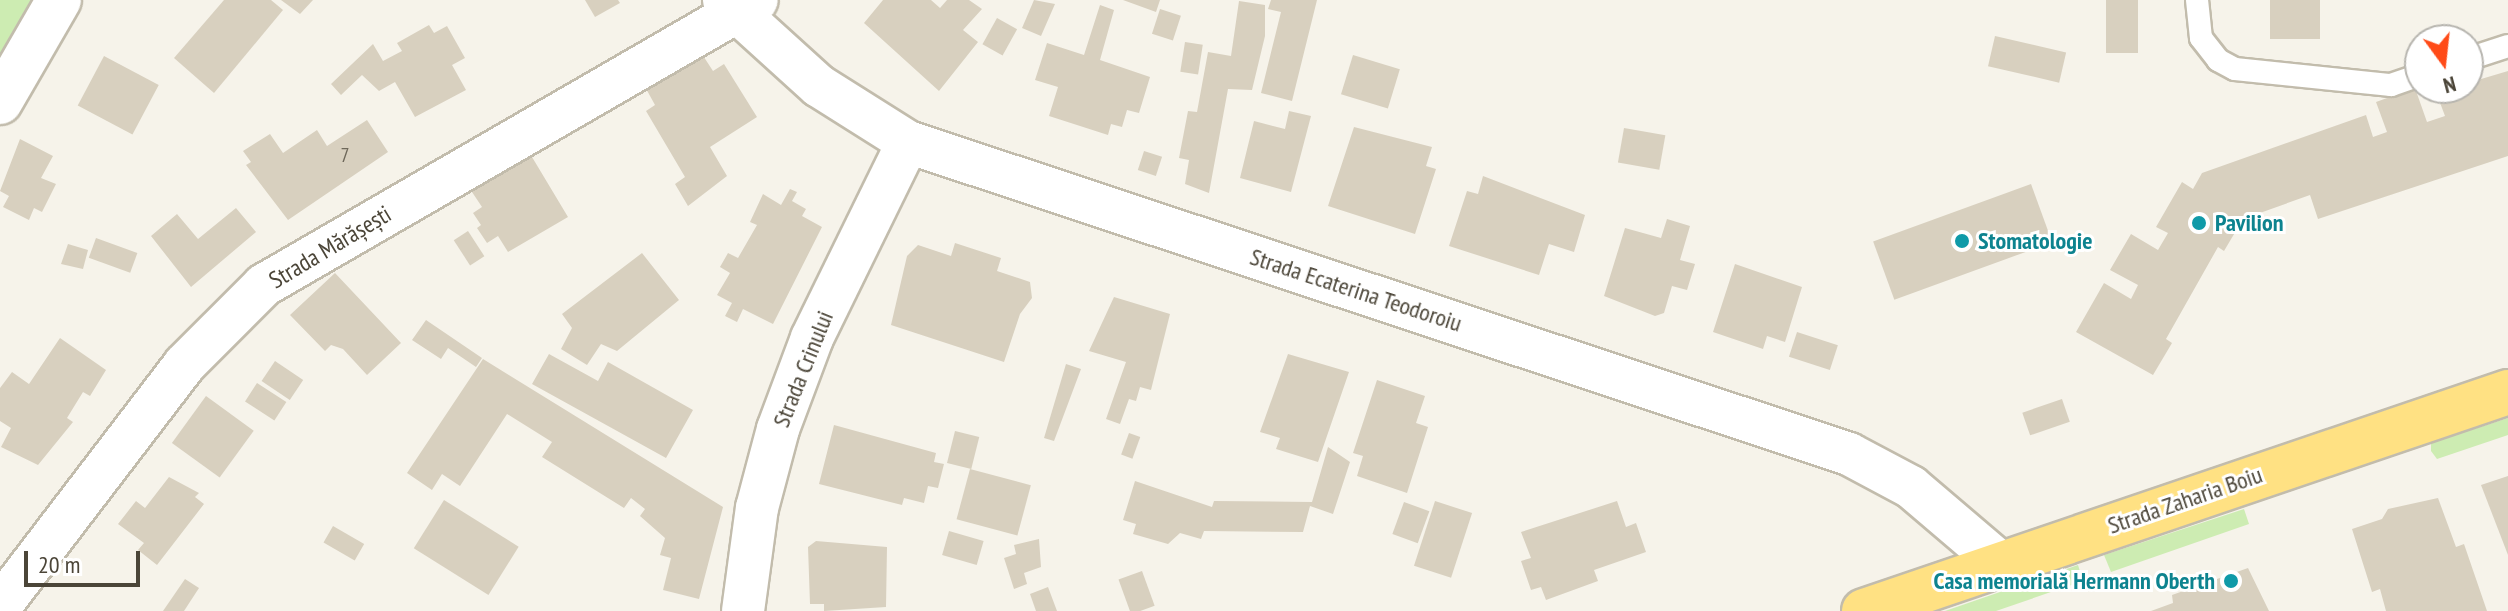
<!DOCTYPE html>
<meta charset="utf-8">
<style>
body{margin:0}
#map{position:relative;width:2508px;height:611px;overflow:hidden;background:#f6f3ea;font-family:"PT Sans Narrow",sans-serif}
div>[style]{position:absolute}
.green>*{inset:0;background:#cdecb2}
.building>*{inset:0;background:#d8d0bf;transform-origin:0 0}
.roads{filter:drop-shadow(2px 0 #c2bcac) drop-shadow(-2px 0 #c2bcac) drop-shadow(0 2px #c2bcac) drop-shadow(0 -2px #c2bcac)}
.service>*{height:22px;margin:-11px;padding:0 11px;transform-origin:11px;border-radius:11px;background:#fff}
.minor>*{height:42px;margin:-21px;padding:0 21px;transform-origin:21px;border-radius:21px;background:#fff}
.tertiary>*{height:44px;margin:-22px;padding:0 22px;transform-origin:22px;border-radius:22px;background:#fff}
.trunk>*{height:44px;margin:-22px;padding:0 22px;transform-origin:22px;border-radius:22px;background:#ffe183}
.dots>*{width:22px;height:22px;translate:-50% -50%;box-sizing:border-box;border:4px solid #fff;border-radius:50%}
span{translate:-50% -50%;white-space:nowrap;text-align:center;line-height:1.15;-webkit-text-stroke:6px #fff;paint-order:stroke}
.number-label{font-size:20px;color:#6e685a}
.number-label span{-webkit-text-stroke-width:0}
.culture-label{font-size:24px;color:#0d838f;font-weight:700}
.left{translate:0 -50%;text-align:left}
.right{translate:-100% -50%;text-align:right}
.street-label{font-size:24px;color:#4b4538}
.north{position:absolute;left:2404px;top:24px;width:80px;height:80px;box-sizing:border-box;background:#fff;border:2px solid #b7b5af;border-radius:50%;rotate:165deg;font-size:22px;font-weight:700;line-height:32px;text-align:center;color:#4b4538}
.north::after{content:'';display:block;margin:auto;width:28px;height:36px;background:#ff4b18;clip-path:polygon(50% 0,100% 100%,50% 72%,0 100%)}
.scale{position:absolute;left:24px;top:551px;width:116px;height:36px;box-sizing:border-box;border:4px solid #4b4538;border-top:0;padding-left:10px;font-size:24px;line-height:28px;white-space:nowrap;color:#4b4538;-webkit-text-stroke:6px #fff;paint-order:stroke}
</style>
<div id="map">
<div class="green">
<i style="clip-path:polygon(0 0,40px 0,0 66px)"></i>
<i style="clip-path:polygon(2508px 418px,2508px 435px,2437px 459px,2431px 451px,2431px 443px)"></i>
<i style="clip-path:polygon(2244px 509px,2249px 524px,2111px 572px,2104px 555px)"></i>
<i style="clip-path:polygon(2078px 565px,2083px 581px,1996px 611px,1945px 611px)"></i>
</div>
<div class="building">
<i style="clip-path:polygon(224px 0,271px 0,283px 10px,214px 93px,174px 58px)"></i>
<i style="clip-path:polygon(281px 0,313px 0,300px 14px)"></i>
<i style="clip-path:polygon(585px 0,618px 0,620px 3px,595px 17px)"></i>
<i style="clip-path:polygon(883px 0,931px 0,940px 8px,947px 0,969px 0,982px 9px,963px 30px,978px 42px,939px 91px,864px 23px)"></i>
<i style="clip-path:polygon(1034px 0,1055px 4px,1041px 36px,1022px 28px)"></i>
<i style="clip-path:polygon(1123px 0,1160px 0,1156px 12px)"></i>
<i style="clip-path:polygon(1271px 0,1317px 0,1292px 101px,1261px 93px,1281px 12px,1268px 9px)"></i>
<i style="left:2106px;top:0;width:32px;height:53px"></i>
<i style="left:2270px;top:0;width:50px;height:39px"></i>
<i style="clip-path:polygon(1239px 1px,1265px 5px,1265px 36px,1252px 90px,1228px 89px,1209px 193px,1185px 184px,1189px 160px,1179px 158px,1188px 111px,1197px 112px,1208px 52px,1231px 56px)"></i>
<i style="clip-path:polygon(1100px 5px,1114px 10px,1100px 60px,1150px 77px,1139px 113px,1127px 110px,1122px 127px,1111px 124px,1108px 135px,1049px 116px,1058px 87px,1035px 80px,1047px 43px,1084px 55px)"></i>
<i style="left:1160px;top:9px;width:22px;height:26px;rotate:18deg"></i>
<i style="left:997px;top:18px;width:23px;height:30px;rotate:29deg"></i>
<i style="clip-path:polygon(429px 25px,434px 33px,447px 26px,465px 58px,452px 65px,466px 90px,415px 117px,395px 82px,379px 91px,362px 75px,341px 95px,331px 84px,373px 44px,383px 61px,402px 51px,397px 43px)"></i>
<i style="left:1995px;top:36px;width:73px;height:31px;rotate:13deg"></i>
<i style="left:1185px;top:42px;width:18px;height:30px;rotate:9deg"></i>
<i style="clip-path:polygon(700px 51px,713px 71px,724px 64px,757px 117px,710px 147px,727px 176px,688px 206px,675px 184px,685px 177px,646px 111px,655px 105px,644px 85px)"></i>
<i style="left:1353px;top:55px;width:49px;height:41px;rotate:17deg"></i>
<i style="left:104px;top:56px;width:62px;height:56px;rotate:28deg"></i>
<i style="clip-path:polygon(2508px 71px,2508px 156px,2318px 219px,2310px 195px,2243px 219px,2224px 251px,2218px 247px,2166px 339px,2172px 343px,2153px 375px,2076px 332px,2104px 283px,2131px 299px,2138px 285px,2110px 270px,2131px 234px,2158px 250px,2168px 233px,2156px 227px,2182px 182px,2193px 189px,2202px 173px,2366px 115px,2373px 137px,2387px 132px,2376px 102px,2415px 88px,2427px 122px,2445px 116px,2439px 100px,2454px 95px,2451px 88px)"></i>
<i style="clip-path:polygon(1289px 111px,1311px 116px,1291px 192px,1240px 178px,1254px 121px,1285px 129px)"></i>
<i style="clip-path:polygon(367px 120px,388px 152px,288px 220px,246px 165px,251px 162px,243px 151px,270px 134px,283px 153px,317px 130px,327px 146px)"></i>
<i style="clip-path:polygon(1354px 127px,1432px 147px,1426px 166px,1436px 169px,1415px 234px,1328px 206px)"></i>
<i style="left:1624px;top:128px;width:42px;height:35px;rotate:10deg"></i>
<i style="clip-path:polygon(20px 139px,53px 156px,41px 178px,56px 184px,42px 212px,34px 208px,29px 220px,3px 207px,9px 196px,0 191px)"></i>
<i style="left:1144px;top:151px;width:19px;height:20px;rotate:18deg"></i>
<i style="clip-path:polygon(529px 152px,568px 217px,508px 252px,498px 236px,487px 243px,477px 228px,481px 225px,473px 213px,482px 207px,470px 189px)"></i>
<i style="clip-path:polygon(1483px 176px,1585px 215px,1574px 252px,1549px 244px,1539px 275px,1449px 246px,1467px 191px,1478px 194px)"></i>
<i style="left:2031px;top:184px;width:62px;height:168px;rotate:70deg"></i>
<i style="clip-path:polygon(790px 189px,797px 192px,792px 201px,806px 209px,802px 216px,822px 227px,773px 324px,743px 309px,737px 322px,725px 316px,732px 303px,717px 295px,730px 273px,720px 267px,728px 253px,738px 258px,757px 225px,750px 222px,763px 194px,781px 205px)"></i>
<i style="clip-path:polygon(236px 208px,256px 232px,191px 287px,151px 236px,177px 214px,198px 239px)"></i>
<i style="clip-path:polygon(1667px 219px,1690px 226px,1680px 260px,1695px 264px,1687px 290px,1672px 286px,1664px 313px,1655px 316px,1604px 296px,1625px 228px,1661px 238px)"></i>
<i style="left:468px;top:231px;width:30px;height:17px;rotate:57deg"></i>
<i style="left:96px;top:238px;width:44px;height:21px;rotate:20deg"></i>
<i style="clip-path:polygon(955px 243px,1001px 258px,997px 271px,1030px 282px,1032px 298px,1020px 314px,1004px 362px,891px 325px,907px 256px,918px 245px,951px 256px)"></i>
<i style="clip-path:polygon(68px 244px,88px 250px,83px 269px,61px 264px)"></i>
<i style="clip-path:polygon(642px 253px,679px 300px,617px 351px,601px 344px,587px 365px,561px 349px,572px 328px,562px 314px)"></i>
<i style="clip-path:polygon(1735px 264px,1802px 287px,1785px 342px,1767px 336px,1763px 349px,1713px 332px)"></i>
<i style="clip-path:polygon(335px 273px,401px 343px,367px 375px,343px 349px,331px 345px,325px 351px,290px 315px)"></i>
<i style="clip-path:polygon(1114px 297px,1170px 314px,1151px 390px,1140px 387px,1136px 401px,1129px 399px,1120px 424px,1106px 419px,1126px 362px,1089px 351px)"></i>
<i style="clip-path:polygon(426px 320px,482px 358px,476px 367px,448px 348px,441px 359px,412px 340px)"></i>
<i style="left:1797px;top:332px;width:43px;height:26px;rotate:18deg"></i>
<i style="clip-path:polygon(60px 338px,106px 370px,90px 396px,83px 392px,67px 418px,73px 422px,38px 465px,1px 447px,11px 428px,0 421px,0 388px,12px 372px,29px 384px)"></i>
<i style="clip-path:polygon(549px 354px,598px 381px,608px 362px,693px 410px,666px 458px,532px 384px)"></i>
<i style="clip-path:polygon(1288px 354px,1349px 372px,1318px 462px,1276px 449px,1280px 438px,1260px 432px)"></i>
<i style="clip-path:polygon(483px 359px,723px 507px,699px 599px,663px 590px,671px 558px,660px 555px,665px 538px,640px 516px,645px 509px,631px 498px,624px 508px,542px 457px,552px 442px,507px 414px,460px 486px,442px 474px,432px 490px,407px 473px)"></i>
<i style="left:275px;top:361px;width:34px;height:24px;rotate:34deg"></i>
<i style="clip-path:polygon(1066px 364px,1081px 369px,1054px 441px,1044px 438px)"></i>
<i style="clip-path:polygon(1377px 380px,1425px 396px,1416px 423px,1428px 427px,1407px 493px,1357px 476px,1363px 456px,1353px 453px)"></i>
<i style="left:257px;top:383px;width:35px;height:22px;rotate:33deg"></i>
<i style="left:206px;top:396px;width:59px;height:58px;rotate:36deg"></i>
<i style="left:2062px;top:399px;width:24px;height:42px;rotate:71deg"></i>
<i style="clip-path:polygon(834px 425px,936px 453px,934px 462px,944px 464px,938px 488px,928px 486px,924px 503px,904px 498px,902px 505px,819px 484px)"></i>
<i style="left:955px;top:431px;width:25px;height:33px;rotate:14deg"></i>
<i style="left:1129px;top:433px;width:12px;height:23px;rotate:20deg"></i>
<i style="clip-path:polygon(1328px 447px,1350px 462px,1333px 514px,1310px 506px,1303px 532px,1204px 531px,1201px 539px,1180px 533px,1168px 544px,1133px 534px,1136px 524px,1123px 520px,1135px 481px,1212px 507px,1214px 501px,1312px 502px)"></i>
<i style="left:970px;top:469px;width:63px;height:52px;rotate:15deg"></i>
<i style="clip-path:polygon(2508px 476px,2508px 555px,2481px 485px)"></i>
<i style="clip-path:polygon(169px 477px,199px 493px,195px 497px,204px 504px,157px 565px,138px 550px,144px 543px,118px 524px,136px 501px,145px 508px)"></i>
<i style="clip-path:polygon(2438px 498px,2456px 547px,2464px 544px,2487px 611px,2386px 611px,2380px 589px,2372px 592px,2352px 529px,2382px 519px,2388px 509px)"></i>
<i style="left:444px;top:500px;width:88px;height:57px;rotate:32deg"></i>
<i style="left:1435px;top:501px;width:39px;height:68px;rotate:18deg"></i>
<i style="clip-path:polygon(1617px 501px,1626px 527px,1636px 523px,1646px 552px,1594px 570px,1598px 581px,1546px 600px,1541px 587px,1531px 590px,1521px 561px,1531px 558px,1521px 532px)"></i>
<i style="left:1404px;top:502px;width:27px;height:34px;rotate:20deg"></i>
<i style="left:333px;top:526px;width:36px;height:19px;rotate:30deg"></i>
<i style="left:949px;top:531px;width:36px;height:25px;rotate:16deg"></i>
<i style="clip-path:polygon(1039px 539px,1041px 567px,1024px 573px,1027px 584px,1014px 589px,1004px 558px,1016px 554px,1014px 545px)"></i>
<i style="clip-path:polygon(816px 541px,887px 547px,886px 607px,824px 611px,824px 604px,810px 604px,808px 547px)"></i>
<i style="clip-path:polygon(2248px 568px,2269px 611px,2151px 611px,2173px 603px,2172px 595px)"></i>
<i style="left:1142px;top:571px;width:37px;height:25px;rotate:70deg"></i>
<i style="clip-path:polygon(185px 579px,199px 588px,184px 611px,163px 611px)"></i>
<i style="clip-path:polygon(1048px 587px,1057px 611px,1036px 611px,1030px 594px)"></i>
</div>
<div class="roads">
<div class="service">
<i style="left:2197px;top:0;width:38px;rotate:84deg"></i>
<i style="left:2201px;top:38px;width:28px;rotate:52deg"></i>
<i style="left:2218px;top:60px;width:19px;rotate:28deg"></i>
<i style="left:2235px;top:69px;width:157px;rotate:5.9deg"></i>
<i style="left:2391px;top:85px;width:31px;rotate:-19deg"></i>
<i style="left:2468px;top:59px;width:42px;rotate:-18deg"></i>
</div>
<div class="minor">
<i style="left:724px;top:0;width:128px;rotate:42.2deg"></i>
<i style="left:819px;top:86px;width:105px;rotate:32.2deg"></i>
<i style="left:908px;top:142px;width:991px;rotate:18.34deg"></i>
<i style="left:1849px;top:454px;width:70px;rotate:28deg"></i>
<i style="left:1911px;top:487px;width:116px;rotate:40.4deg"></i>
<i style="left:0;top:606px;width:303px;rotate:-52.6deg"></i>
<i style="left:184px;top:365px;width:113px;rotate:-45deg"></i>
<i style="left:264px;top:285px;width:569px;rotate:-30.03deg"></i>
<i style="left:743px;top:611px;width:104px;rotate:-82.3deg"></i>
<i style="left:757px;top:508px;width:82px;rotate:-75.1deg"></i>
<i style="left:778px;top:429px;width:97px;rotate:-69.5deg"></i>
<i style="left:812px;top:338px;width:218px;rotate:-63.9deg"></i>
</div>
<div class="tertiary">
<i style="left:0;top:102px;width:118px;rotate:-60deg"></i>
</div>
<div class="trunk">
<i style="left:1864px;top:611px;width:680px;rotate:-18.78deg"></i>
</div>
</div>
<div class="dots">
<i style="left:2199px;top:223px;background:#0f9aa8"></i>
<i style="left:1962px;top:241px;background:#0f9aa8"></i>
<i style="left:2231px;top:581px;background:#0f9aa8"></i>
</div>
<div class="number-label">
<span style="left:345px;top:155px">7</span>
</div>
<div class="culture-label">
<span class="left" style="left:2215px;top:223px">Pavilion</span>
<span class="left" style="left:1978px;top:241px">Stomatologie</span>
<span class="right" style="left:2215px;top:581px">Casa memorială Hermann Oberth</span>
</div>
<div class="street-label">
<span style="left:330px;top:247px;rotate:-31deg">Strada Mărășești</span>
<span style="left:1356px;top:290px;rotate:18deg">Strada Ecaterina Teodoroiu</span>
<span style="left:803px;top:369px;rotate:-68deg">Strada Crinului</span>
<span style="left:2185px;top:500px;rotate:-19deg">Strada Zaharia Boiu</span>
</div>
<div class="north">N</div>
<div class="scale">20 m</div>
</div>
